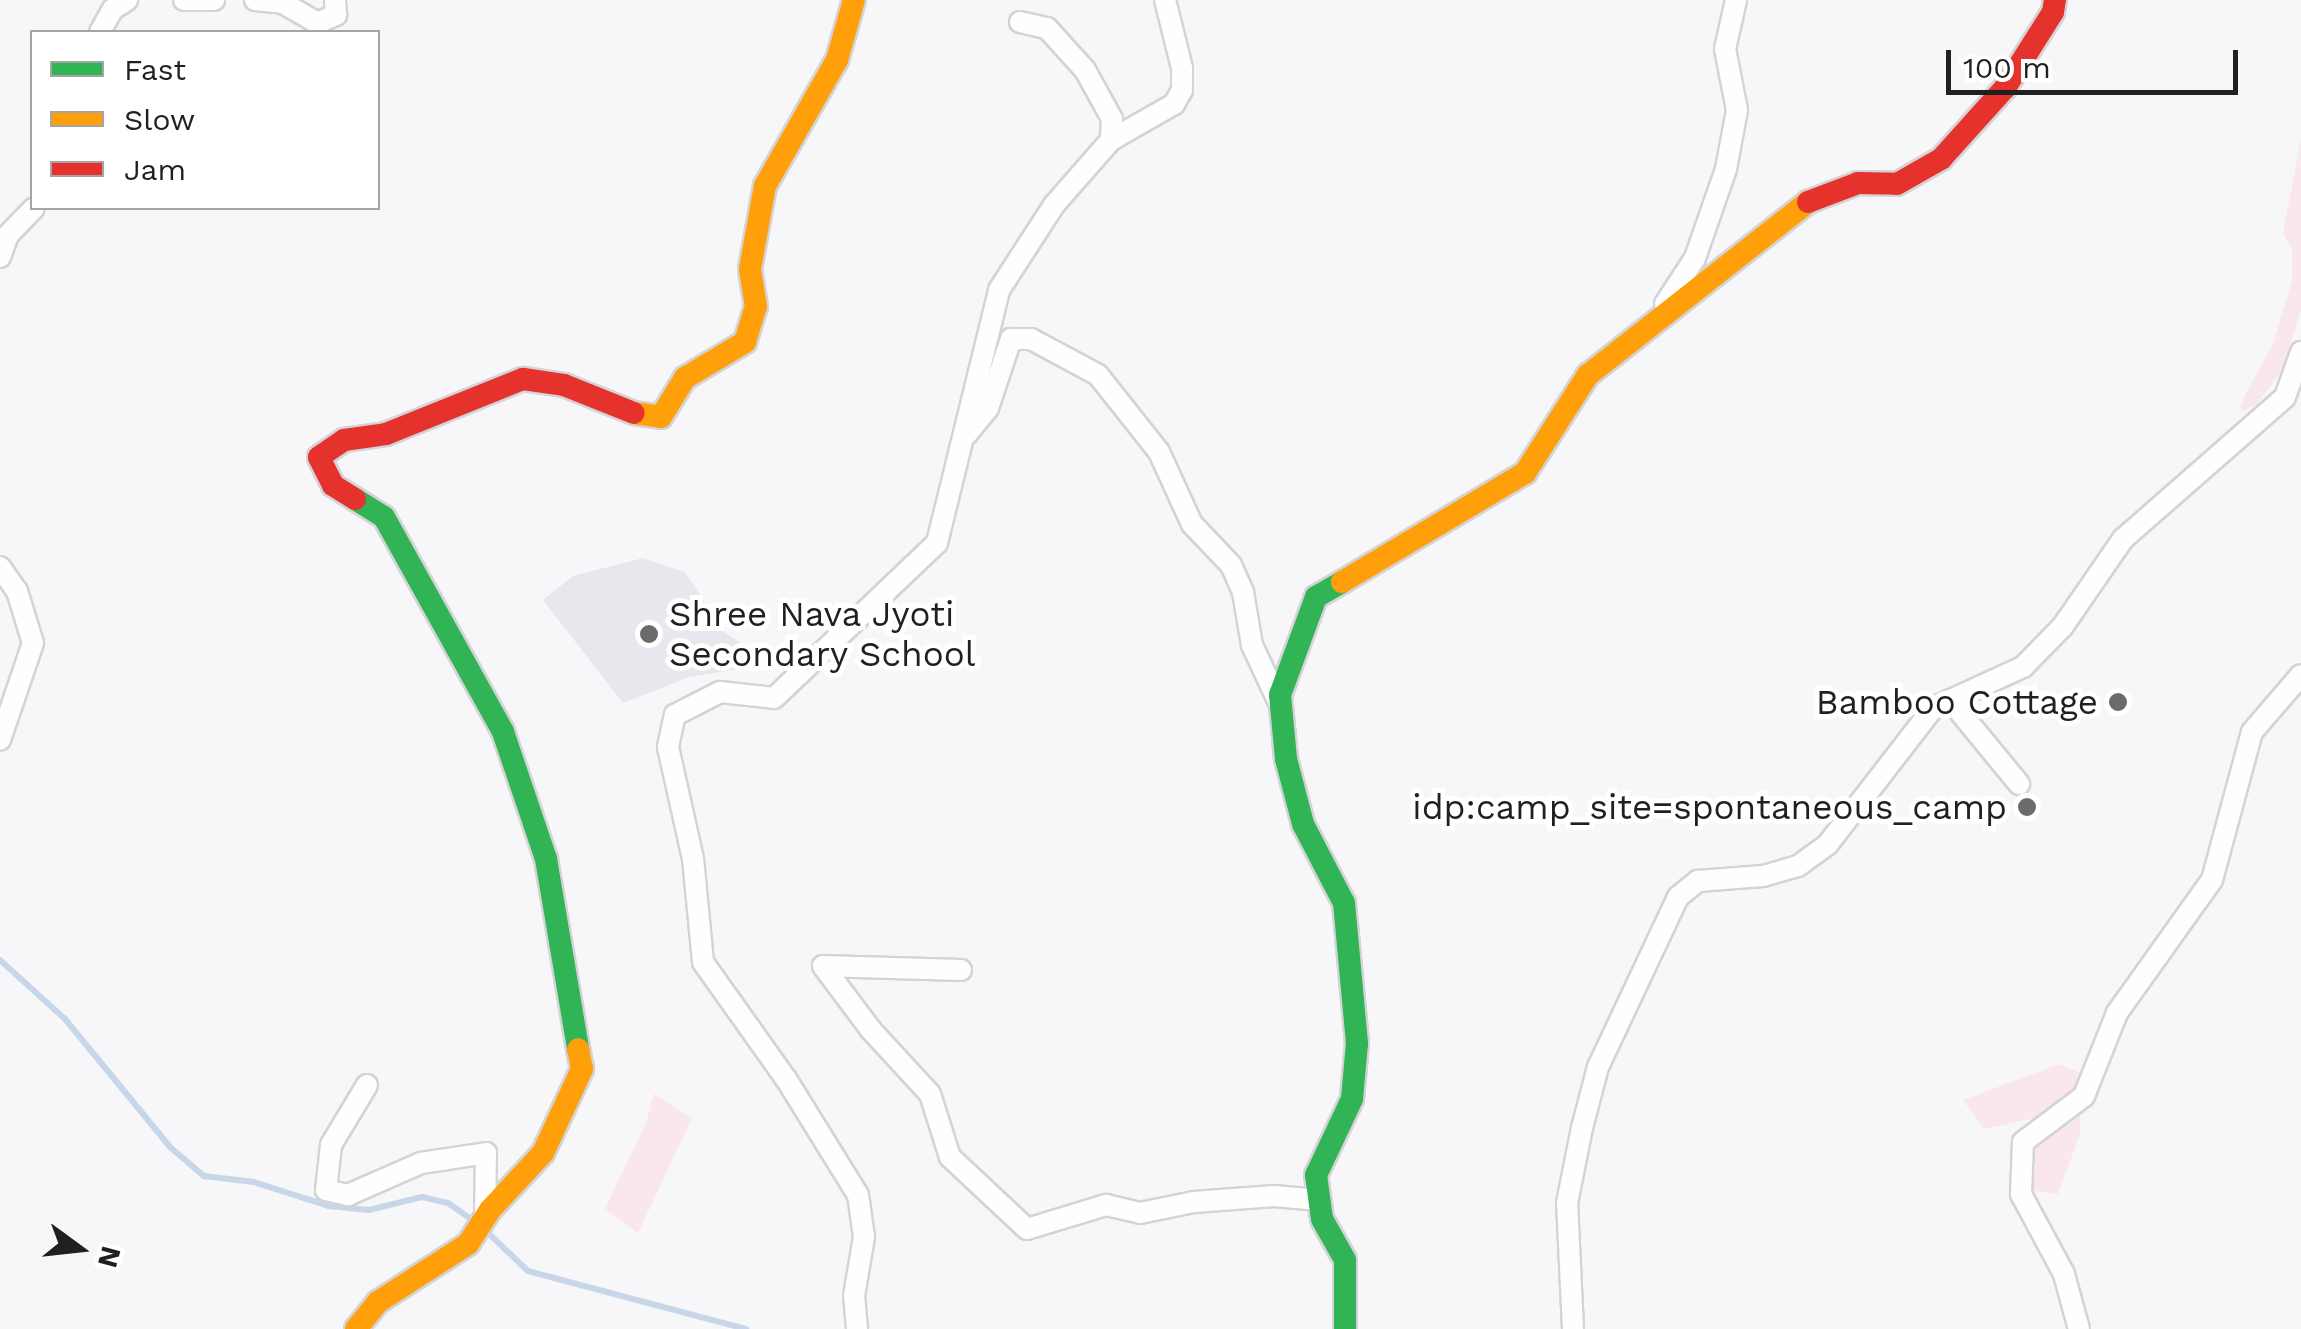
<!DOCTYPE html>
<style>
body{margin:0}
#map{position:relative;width:2301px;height:1329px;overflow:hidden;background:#f7f6f8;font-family:"Work Sans",sans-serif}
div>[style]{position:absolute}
.built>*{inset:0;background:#eae6ed}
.green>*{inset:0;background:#f9e7ec}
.stream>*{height:6px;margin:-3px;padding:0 3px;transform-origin:3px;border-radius:3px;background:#c7d6e8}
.roads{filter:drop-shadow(2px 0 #d4d3d5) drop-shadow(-2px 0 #d4d3d5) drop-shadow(0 2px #d4d3d5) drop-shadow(0 -2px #d4d3d5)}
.street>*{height:20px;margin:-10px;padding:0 10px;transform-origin:10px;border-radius:10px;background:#fefefe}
.fast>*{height:22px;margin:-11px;padding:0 11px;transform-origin:11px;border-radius:11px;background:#30b455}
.slow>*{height:22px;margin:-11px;padding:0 11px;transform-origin:11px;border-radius:11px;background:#ff9f0a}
.jam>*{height:22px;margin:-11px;padding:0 11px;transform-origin:11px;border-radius:11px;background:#e5322d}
.dots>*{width:28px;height:28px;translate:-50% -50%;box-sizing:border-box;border:5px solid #fff;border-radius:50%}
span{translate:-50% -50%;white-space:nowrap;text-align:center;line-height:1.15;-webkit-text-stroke:10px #fff;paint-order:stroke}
.poi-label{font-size:35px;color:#201f21}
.left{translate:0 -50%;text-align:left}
.right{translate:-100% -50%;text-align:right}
.legend{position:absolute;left:30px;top:30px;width:350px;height:180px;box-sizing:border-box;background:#fff;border:2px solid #a6a5a6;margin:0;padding:12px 18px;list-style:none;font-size:30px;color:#201f21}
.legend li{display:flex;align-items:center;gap:20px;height:50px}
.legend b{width:50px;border:2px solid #a6a5a6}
.north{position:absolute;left:30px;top:1199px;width:100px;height:100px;-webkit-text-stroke:8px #fff;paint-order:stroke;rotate:105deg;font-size:28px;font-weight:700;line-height:40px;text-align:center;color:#201f21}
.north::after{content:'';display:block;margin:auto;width:35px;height:45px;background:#201f21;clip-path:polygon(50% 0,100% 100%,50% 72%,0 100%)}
.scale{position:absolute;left:1946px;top:50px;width:292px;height:45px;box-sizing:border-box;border:5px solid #201f21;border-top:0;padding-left:12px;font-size:30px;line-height:35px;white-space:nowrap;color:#201f21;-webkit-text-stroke:8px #fff;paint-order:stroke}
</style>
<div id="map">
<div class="built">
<i style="clip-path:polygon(643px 558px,685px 572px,705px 602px,712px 624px,744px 645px,752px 667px,689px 677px,623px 703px,543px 600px,573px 576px)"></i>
</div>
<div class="green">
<i style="clip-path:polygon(2301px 140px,2301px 310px,2282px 371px,2256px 405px,2243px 411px,2240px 409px,2245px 395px,2273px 344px,2292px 280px,2292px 251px,2283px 232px)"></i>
<i style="clip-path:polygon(2059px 1064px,2080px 1073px,2080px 1134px,2058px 1194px,2030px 1190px,2026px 1157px,2043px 1116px,1984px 1129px,1963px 1100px)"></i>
<i style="clip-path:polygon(654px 1094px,692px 1118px,638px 1233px,605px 1209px,646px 1123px)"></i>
</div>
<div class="stream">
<i style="left:0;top:960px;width:88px;rotate:42.2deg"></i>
<i style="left:65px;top:1019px;width:166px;rotate:50.6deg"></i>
<i style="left:170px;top:1147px;width:45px;rotate:40.5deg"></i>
<i style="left:204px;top:1176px;width:50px;rotate:6.8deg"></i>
<i style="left:254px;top:1182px;width:79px;rotate:17.7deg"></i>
<i style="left:329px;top:1206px;width:40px;rotate:5.7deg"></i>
<i style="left:369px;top:1210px;width:55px;rotate:-13.8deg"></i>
<i style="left:422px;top:1197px;width:27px;rotate:13deg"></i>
<i style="left:448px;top:1203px;width:29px;rotate:35deg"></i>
<i style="left:486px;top:1231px;width:58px;rotate:43.6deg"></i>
<i style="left:528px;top:1271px;width:226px;rotate:14.9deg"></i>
</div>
<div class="roads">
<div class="street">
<i style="left:184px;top:0;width:30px"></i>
<i style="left:255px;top:0;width:28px;rotate:6deg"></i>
<i style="left:283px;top:3px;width:39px;rotate:30deg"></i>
<i style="left:317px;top:23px;width:21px;rotate:-23deg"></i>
<i style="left:336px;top:15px;width:15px;rotate:-94deg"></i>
<i style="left:1020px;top:22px;width:28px;rotate:13deg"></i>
<i style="left:1047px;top:28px;width:57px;rotate:47.9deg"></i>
<i style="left:1085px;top:70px;width:56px;rotate:61.1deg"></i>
<i style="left:1112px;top:119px;width:21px;rotate:93deg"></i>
<i style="left:100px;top:32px;width:26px;rotate:-61deg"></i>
<i style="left:113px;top:9px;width:17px;rotate:-33deg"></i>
<i style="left:0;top:257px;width:23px;rotate:-70deg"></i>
<i style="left:8px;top:235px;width:37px;rotate:-46deg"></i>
<i style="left:1665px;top:304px;width:55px;rotate:-56.9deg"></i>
<i style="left:1695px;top:258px;width:94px;rotate:-70.8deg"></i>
<i style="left:1726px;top:169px;width:60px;rotate:-79.4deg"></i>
<i style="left:1737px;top:110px;width:62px;rotate:-101.1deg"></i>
<i style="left:1725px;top:49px;width:50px;rotate:-77.3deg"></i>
<i style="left:967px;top:434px;width:33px;rotate:-51deg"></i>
<i style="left:988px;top:408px;width:73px;rotate:-71.6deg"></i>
<i style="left:1011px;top:339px;width:20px"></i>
<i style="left:1031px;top:339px;width:76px;rotate:28.2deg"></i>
<i style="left:1098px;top:375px;width:98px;rotate:51.6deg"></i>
<i style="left:1159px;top:452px;width:79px;rotate:65.4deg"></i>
<i style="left:1192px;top:524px;width:57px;rotate:46.4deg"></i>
<i style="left:1231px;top:565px;width:30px;rotate:66deg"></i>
<i style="left:1243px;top:592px;width:54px;rotate:80.4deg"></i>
<i style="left:1252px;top:645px;width:68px;rotate:64.9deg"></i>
<i style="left:0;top:567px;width:29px;rotate:55deg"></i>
<i style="left:17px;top:591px;width:54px;rotate:72.9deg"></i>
<i style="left:33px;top:643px;width:102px;rotate:108.8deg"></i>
<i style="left:1950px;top:700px;width:109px;rotate:50.6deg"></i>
<i style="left:961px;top:970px;width:138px;rotate:-178.3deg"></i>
<i style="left:823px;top:966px;width:80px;rotate:53.1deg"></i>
<i style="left:871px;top:1030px;width:87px;rotate:47.3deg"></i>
<i style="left:930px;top:1094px;width:66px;rotate:72.4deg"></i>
<i style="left:950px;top:1157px;width:105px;rotate:43.1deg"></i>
<i style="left:1027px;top:1229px;width:83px;rotate:-16.9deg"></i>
<i style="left:1106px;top:1205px;width:35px;rotate:13deg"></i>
<i style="left:1140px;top:1213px;width:55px;rotate:-11.5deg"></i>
<i style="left:1194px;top:1202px;width:80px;rotate:-4.3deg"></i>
<i style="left:1274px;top:1196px;width:45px;rotate:5.1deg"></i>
<i style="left:367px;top:1085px;width:70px;rotate:121deg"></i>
<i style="left:331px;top:1145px;width:45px;rotate:96.3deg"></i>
<i style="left:326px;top:1190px;width:23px;rotate:13deg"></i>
<i style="left:348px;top:1195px;width:80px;rotate:-23.7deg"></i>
<i style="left:421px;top:1163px;width:66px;rotate:-8.7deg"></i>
<i style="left:486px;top:1153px;width:65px;rotate:90.9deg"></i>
<i style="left:857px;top:1329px;width:33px;rotate:-95deg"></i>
<i style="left:854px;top:1296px;width:60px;rotate:-80.4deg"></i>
<i style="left:864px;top:1237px;width:42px;rotate:-98.1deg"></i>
<i style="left:858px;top:1195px;width:137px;rotate:-121.8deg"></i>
<i style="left:786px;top:1079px;width:143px;rotate:-125.4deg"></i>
<i style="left:703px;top:962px;width:103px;rotate:-95.5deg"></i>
<i style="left:693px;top:859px;width:115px;rotate:-102.6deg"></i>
<i style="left:668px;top:747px;width:33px;rotate:-78deg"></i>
<i style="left:675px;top:715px;width:51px;rotate:-27.1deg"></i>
<i style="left:720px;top:692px;width:54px;rotate:6.3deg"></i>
<i style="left:774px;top:698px;width:225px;rotate:-43.6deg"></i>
<i style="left:937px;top:543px;width:260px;rotate:-76.2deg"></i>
<i style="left:999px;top:290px;width:101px;rotate:-57.1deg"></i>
<i style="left:1054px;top:205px;width:86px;rotate:-48.8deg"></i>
<i style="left:1111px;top:140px;width:73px;rotate:-29.7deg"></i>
<i style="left:1174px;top:104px;width:16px;rotate:-60deg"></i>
<i style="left:1182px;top:90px;width:22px;rotate:-90deg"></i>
<i style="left:1182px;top:68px;width:70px;rotate:-104deg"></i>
<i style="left:1573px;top:1329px;width:126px;rotate:-92.7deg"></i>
<i style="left:1567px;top:1203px;width:76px;rotate:-78.7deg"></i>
<i style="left:1582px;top:1128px;width:63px;rotate:-75.3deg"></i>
<i style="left:1598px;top:1067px;width:188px;rotate:-64.8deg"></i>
<i style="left:1678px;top:897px;width:26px;rotate:-39deg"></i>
<i style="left:1698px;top:881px;width:65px;rotate:-4.4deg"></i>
<i style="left:1763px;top:876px;width:36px;rotate:-16deg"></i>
<i style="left:1798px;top:866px;width:37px;rotate:-36deg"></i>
<i style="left:1828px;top:844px;width:172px;rotate:-52.3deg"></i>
<i style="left:1933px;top:708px;width:99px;rotate:-24.5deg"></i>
<i style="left:2023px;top:667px;width:57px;rotate:-45.7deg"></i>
<i style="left:2063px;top:626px;width:106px;rotate:-55.4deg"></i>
<i style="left:2123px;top:539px;width:215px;rotate:-41.2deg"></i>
<i style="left:2285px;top:397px;width:48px;rotate:-70.4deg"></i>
<i style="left:2079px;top:1329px;width:57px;rotate:-105.3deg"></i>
<i style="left:2064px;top:1274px;width:91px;rotate:-118.3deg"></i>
<i style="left:2021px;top:1194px;width:52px;rotate:-87.8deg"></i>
<i style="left:2023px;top:1142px;width:76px;rotate:-37deg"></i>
<i style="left:2084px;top:1096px;width:89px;rotate:-68.3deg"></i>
<i style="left:2117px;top:1013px;width:163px;rotate:-54.5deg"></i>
<i style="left:2212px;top:880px;width:153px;rotate:-74.9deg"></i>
<i style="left:2252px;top:732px;width:75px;rotate:-49.3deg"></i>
</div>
<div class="fast">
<i style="left:355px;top:499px;width:34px;rotate:32deg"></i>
<i style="left:384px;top:517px;width:246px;rotate:61deg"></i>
<i style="left:503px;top:732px;width:134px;rotate:71.3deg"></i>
<i style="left:546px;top:859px;width:193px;rotate:80.4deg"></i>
<i style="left:1342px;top:582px;width:30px;rotate:150deg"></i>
<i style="left:1316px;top:597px;width:104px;rotate:110.2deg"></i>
<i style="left:1280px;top:695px;width:64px;rotate:84.6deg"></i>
<i style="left:1286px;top:759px;width:67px;rotate:75.3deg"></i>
<i style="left:1303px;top:824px;width:89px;rotate:62.6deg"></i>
<i style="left:1344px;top:903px;width:141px;rotate:84.7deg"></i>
<i style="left:1357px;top:1043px;width:56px;rotate:95.1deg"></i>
<i style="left:1352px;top:1099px;width:84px;rotate:115.3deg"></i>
<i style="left:1316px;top:1175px;width:44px;rotate:82.2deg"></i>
<i style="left:1322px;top:1219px;width:47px;rotate:60.7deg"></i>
<i style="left:1345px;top:1260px;width:69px;rotate:90deg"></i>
</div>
<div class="slow">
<i style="left:634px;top:413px;width:27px;rotate:8deg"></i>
<i style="left:661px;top:417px;width:46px;rotate:-58.4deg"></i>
<i style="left:685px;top:378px;width:70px;rotate:-31deg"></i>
<i style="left:745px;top:342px;width:37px;rotate:-73deg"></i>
<i style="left:756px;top:307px;width:38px;rotate:-99deg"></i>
<i style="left:750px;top:269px;width:84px;rotate:-79.8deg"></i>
<i style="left:765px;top:186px;width:145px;rotate:-60.3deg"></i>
<i style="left:837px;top:60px;width:62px;rotate:-74.2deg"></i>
<i style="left:1342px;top:582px;width:213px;rotate:-30.8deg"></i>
<i style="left:1525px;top:473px;width:117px;rotate:-57.3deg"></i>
<i style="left:1588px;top:375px;width:280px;rotate:-38.2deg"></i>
<i style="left:356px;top:1329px;width:35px;rotate:-51deg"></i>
<i style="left:378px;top:1302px;width:107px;rotate:-32.8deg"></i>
<i style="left:468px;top:1244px;width:40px;rotate:-57.1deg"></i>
<i style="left:490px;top:1210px;width:78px;rotate:-47.1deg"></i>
<i style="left:543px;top:1153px;width:93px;rotate:-65.1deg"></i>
<i style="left:582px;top:1069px;width:20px;rotate:-101deg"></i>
</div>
<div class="jam">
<i style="left:1808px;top:202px;width:53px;rotate:-20.8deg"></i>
<i style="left:1858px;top:183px;width:39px;rotate:1deg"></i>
<i style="left:1897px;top:184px;width:51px;rotate:-29.6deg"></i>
<i style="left:1941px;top:159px;width:96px;rotate:-48deg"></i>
<i style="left:2005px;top:88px;width:90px;rotate:-57.7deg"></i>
<i style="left:2053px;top:12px;width:12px;rotate:-81deg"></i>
<i style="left:355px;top:499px;width:26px;rotate:-148deg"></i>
<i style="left:333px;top:485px;width:31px;rotate:-117deg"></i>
<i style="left:319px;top:457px;width:30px;rotate:-34deg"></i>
<i style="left:344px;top:440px;width:42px;rotate:-8.1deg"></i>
<i style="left:386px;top:434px;width:148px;rotate:-21.9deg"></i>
<i style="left:523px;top:379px;width:41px;rotate:8.3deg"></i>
<i style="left:564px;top:385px;width:75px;rotate:21.8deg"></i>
</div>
</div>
<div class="dots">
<i style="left:649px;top:634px;background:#6b6a6c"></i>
<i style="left:2118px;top:702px;background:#6b6a6c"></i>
<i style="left:2027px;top:807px;background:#6b6a6c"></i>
</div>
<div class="poi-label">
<span class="left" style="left:669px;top:634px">Shree Nava Jyoti<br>Secondary School</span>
<span class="right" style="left:2098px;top:702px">Bamboo Cottage</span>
<span class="right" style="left:2007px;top:807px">idp:camp_site=spontaneous_camp</span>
</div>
<ul class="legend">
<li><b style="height:12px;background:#30b455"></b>Fast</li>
<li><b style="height:12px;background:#ff9f0a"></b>Slow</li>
<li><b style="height:12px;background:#e5322d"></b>Jam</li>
</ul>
<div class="north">N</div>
<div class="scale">100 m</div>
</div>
